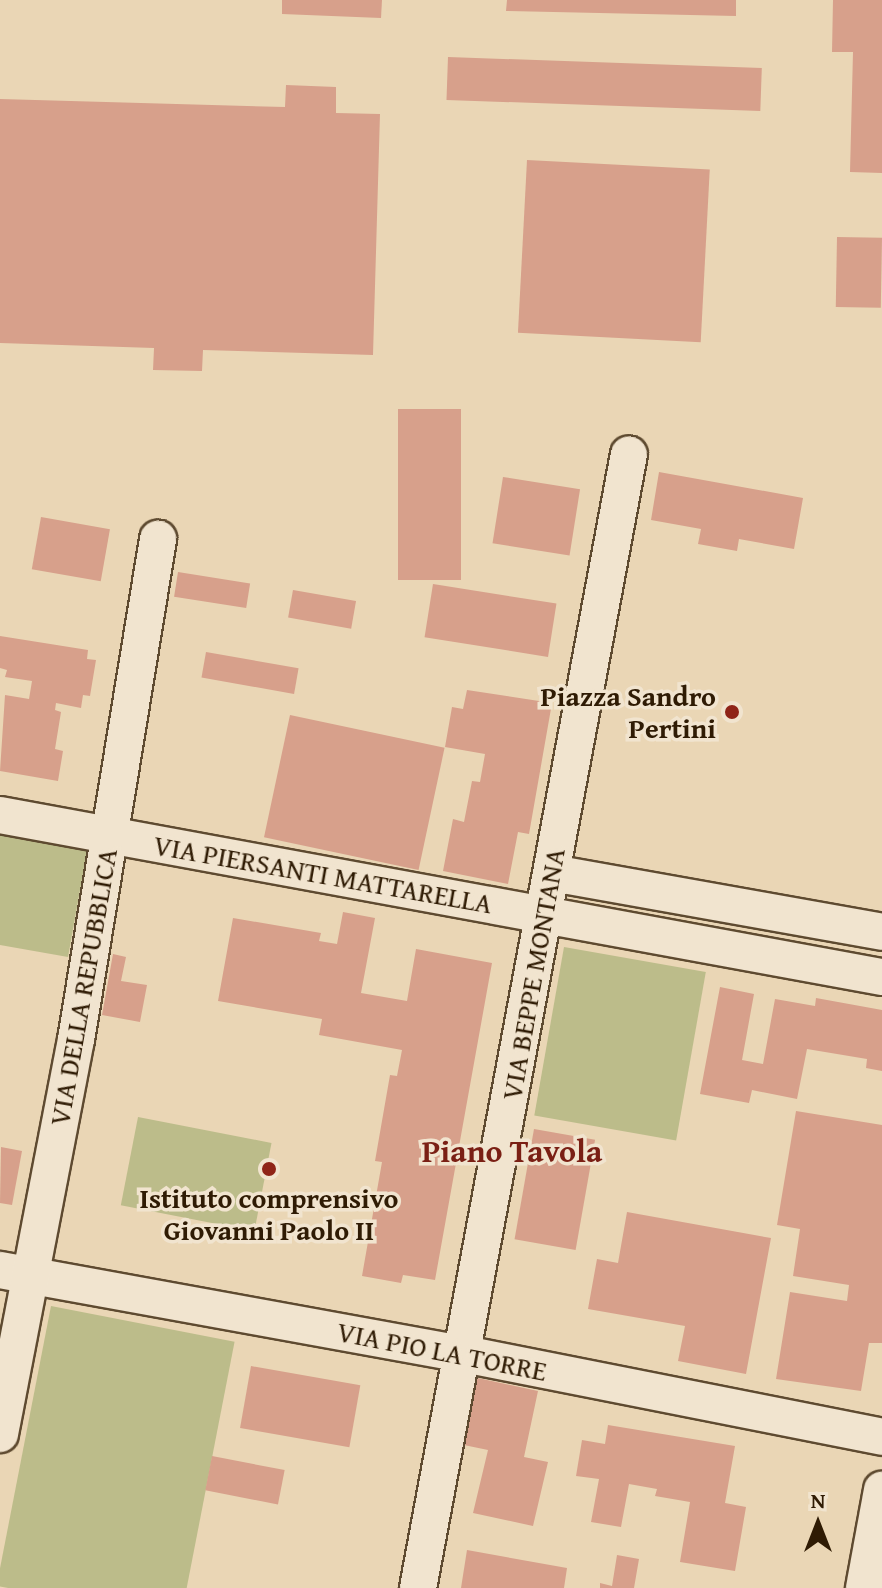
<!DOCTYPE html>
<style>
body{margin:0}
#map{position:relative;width:882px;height:1588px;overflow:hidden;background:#ead6b5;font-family:"Gentium Book Plus",serif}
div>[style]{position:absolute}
.green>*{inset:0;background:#bcbc8a;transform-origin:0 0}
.building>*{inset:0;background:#d7a08b;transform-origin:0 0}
.roads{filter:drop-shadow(2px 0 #5e4a30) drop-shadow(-2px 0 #5e4a30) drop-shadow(0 2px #5e4a30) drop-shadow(0 -2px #5e4a30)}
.minor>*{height:36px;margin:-18px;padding:0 18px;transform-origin:18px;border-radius:18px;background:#f1e4cf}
.dots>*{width:22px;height:22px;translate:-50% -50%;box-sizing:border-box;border:4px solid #f1e4cf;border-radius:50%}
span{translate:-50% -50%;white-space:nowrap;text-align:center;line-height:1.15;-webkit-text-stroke:7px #f1e4cf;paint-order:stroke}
.poi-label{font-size:28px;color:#2f1b04;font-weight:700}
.right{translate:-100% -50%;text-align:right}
.street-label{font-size:28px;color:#2f1b04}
.quarter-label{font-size:32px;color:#7a1f14;font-weight:700}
.north{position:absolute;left:778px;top:1484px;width:80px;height:80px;-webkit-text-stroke:6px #f1e4cf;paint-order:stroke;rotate:0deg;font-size:22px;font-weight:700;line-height:32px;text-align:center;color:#2f1b04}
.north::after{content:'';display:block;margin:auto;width:28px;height:36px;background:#2f1b04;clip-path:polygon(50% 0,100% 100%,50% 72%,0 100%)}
</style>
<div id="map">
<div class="green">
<i style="clip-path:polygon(0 835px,87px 851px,68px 957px,0 945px)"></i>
<i style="left:564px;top:947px;width:144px;height:171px;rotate:10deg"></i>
<i style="left:138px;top:1117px;width:136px;height:90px;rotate:11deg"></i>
<i style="left:51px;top:1306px;width:187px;height:285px;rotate:11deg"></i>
</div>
<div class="building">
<i style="clip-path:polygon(282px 0,382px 0,381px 18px,282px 14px)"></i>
<i style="clip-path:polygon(507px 0,736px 0,736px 16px,506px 11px)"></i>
<i style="clip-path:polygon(833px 0,882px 0,882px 173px,850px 172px,853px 52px,832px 52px)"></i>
<i style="left:448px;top:57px;width:314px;height:43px;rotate:2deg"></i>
<i style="clip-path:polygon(286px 85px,336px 87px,336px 113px,380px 114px,373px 355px,203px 350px,202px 371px,153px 370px,154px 348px,0 343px,0 99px,285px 107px)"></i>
<i style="left:527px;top:160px;width:183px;height:173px;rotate:3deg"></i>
<i style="left:837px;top:237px;width:45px;height:70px;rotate:1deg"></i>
<i style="left:398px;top:409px;width:63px;height:171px"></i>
<i style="clip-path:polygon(659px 472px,803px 498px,794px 549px,739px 539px,737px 551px,698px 544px,701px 529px,651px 520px)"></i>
<i style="left:503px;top:477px;width:78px;height:67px;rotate:9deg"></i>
<i style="left:41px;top:517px;width:70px;height:53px;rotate:10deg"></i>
<i style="left:178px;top:572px;width:73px;height:25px;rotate:9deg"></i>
<i style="left:433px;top:584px;width:125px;height:54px;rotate:9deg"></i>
<i style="left:293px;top:590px;width:64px;height:28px;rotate:10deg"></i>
<i style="clip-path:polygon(0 636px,88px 650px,87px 659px,96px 660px,90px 696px,83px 695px,81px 708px,56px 703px,55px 710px,61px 712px,55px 749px,63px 751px,58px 781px,0 771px,5px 695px,29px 699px,32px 681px,5px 677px,7px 670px,0 668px)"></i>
<i style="left:206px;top:652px;width:94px;height:26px;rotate:10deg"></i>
<i style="clip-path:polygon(467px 690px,552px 703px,529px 834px,518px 832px,508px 884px,443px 871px,453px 819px,464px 822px,472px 781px,480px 782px,485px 754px,445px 747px,452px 707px,463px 709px)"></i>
<i style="left:290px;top:715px;width:158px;height:125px;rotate:12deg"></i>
<i style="clip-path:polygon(343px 912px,375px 918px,361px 993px,407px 1001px,416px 949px,492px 963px,435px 1280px,403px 1275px,401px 1283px,362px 1276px,382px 1162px,375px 1161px,390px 1075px,397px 1076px,402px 1050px,319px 1035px,322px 1019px,218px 1001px,233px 918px,321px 933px,319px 941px,337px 944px)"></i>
<i style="clip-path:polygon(113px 954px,126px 957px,121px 981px,147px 985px,140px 1022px,102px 1015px)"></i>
<i style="clip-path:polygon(720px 987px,754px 994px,742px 1060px,763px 1064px,775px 999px,815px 1006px,816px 998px,882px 1010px,882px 1071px,866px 1068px,867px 1059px,807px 1049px,797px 1099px,752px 1090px,749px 1103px,700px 1094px)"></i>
<i style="clip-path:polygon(796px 1111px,882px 1125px,882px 1343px,869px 1343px,861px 1391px,776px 1379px,790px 1292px,847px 1301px,849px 1285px,793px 1276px,800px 1229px,777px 1225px)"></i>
<i style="left:534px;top:1129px;width:62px;height:112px;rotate:10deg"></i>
<i style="clip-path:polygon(1px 1147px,22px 1151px,12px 1205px,0 1203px)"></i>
<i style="clip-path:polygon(627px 1212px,771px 1238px,746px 1374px,678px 1361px,685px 1326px,588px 1309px,597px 1259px,618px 1263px)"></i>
<i style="left:251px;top:1366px;width:111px;height:63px;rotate:10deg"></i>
<i style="clip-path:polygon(473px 1377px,538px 1391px,524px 1457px,548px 1462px,533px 1526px,473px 1513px,488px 1450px,459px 1444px)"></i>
<i style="clip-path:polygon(608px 1425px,735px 1446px,725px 1503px,746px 1507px,735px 1571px,680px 1562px,690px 1502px,655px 1496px,657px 1489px,629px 1484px,621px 1527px,591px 1522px,599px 1479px,576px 1476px,582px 1440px,605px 1444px)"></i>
<i style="left:212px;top:1456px;width:74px;height:35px;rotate:11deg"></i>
<i style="clip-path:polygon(467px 1550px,567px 1568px,564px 1588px,461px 1588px)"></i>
<i style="clip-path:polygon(617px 1555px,639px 1559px,634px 1588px,600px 1588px,600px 1583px,612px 1586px)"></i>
</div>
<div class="roads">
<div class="minor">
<i style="left:0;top:815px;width:897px;rotate:10.41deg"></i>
<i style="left:552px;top:873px;width:335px;rotate:10.1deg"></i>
<i style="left:0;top:1270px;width:472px;rotate:10.3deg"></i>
<i style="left:464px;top:1354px;width:426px;rotate:11.2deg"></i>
<i style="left:0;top:1434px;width:401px;rotate:-79.1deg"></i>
<i style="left:76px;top:1040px;width:508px;rotate:-80.7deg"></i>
<i style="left:418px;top:1588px;width:1153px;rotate:-79.46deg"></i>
<i style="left:864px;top:1588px;width:100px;rotate:-79.6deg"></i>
</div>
</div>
<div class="dots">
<i style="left:732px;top:712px;background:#8f2418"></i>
<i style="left:269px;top:1169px;background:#8f2418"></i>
</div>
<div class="poi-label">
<span class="right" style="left:716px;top:712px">Piazza Sandro<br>Pertini</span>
<span style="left:269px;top:1214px">Istituto comprensivo<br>Giovanni Paolo II</span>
</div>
<div class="street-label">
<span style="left:323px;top:874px;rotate:10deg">VIA PIERSANTI MATTARELLA</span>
<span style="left:533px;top:974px;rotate:-80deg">VIA BEPPE MONTANA</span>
<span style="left:83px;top:987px;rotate:-80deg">VIA DELLA REPUBBLICA</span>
<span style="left:442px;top:1351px;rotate:11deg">VIA PIO LA TORRE</span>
</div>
<div class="quarter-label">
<span style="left:512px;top:1151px">Piano Tavola</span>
</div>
<div class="north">N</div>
</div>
